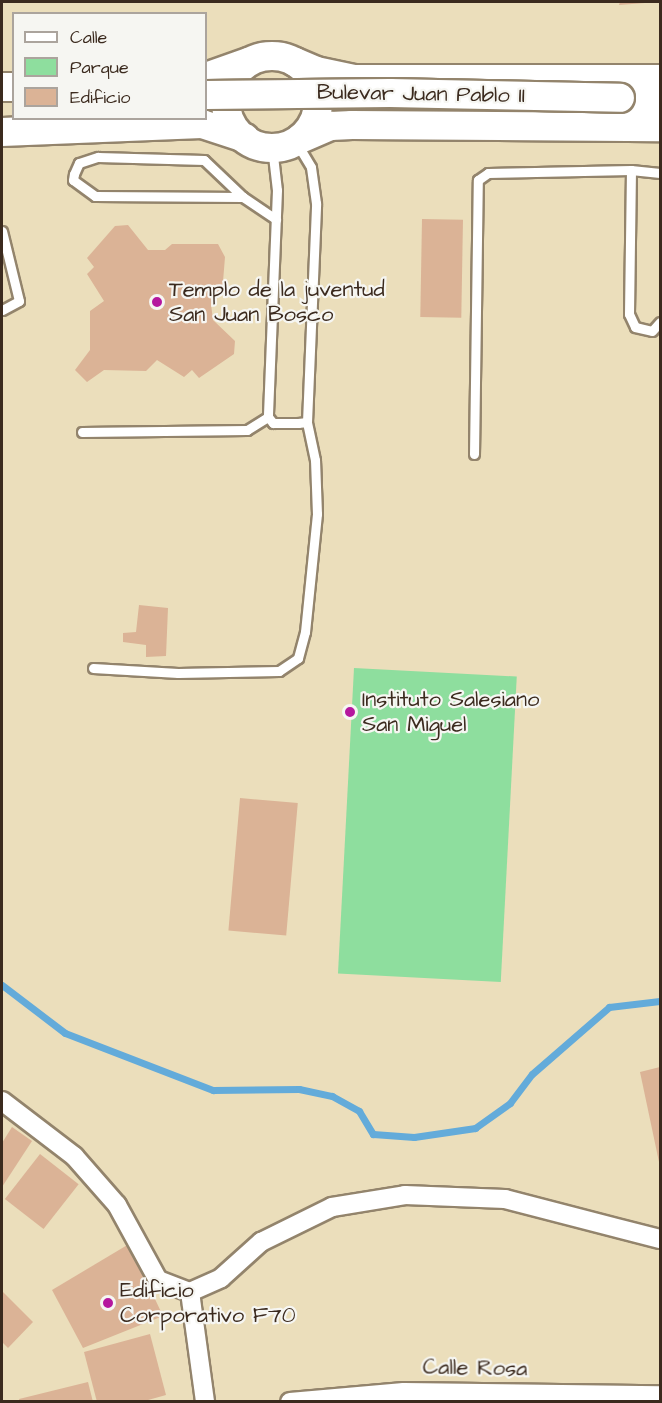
<!DOCTYPE html>
<style>
body{margin:0}
#map{position:relative;width:662px;height:1403px;overflow:hidden;background:#ebdebb;font-family:"Architects Daughter",sans-serif}
div>[style]{position:absolute}
.green>*{inset:0;background:#8ede9e;transform-origin:0 0}
.stream>*{height:7px;margin:-3.5px;padding:0 3.5px;transform-origin:3.5px;border-radius:3.5px;background:#63abda}
.building>*{inset:0;background:#dbb396;transform-origin:0 0}
.roads{filter:drop-shadow(2px 0 #93846c) drop-shadow(-2px 0 #93846c) drop-shadow(0 2px #93846c) drop-shadow(0 -2px #93846c)}
.lane>*{height:9px;margin:-4.5px;padding:0 4.5px;transform-origin:4.5px;border-radius:4.5px;background:#fff}
.street>*{height:18px;margin:-9px;padding:0 9px;transform-origin:9px;border-radius:9px;background:#fff}
.primary>*{height:28px;margin:-14px;padding:0 14px;transform-origin:14px;border-radius:14px;background:#fff}
.primary>.ring{margin:-14px;padding:0;box-sizing:content-box;background:none;border:28px solid #fff;border-radius:50%}
.bridges{filter:drop-shadow(2px 0 #93846c) drop-shadow(-2px 0 #93846c) drop-shadow(0 2px #93846c) drop-shadow(0 -2px #93846c)}
.primary-bridge>*{height:28px;margin:-14px;padding:0 14px;transform-origin:14px;border-radius:14px;background:#fff}
.dots>*{width:16px;height:16px;translate:-50% -50%;box-sizing:border-box;border:3px solid #f6f6f2;border-radius:50%}
span{translate:-50% -50%;white-space:nowrap;text-align:center;line-height:1.15;-webkit-text-stroke:4.5px #f6f6f2;paint-order:stroke}
.street-label{font-size:22px;color:#3b2a1e}
.poi-label{font-size:22px;color:#3b2a1e}
.left{translate:0 -50%;text-align:left}
.frame{position:absolute;inset:0;border:3px solid #3b2a1e;pointer-events:none}
.legend{position:absolute;left:12px;top:12px;width:195px;height:108px;box-sizing:border-box;background:#f6f6f2;border:2px solid #aba49d;margin:0;padding:8px 10px;list-style:none;font-size:18px;color:#3b2a1e}
.legend li{display:flex;align-items:center;gap:12px;height:30px}
.legend b{width:30px;border:2px solid #aba49d}
</style>
<div id="map">
<div class="green">
<i style="left:354px;top:668px;width:163px;height:306px;rotate:3deg"></i>
</div>
<div class="stream">
<i style="left:2px;top:985px;width:79px;rotate:37.3deg"></i>
<i style="left:65px;top:1033px;width:159px;rotate:21.1deg"></i>
<i style="left:213px;top:1090px;width:86px;rotate:-0.7deg"></i>
<i style="left:299px;top:1089px;width:34px;rotate:12deg"></i>
<i style="left:332px;top:1096px;width:31px;rotate:29deg"></i>
<i style="left:359px;top:1111px;width:27px;rotate:59deg"></i>
<i style="left:373px;top:1134px;width:41px;rotate:4.2deg"></i>
<i style="left:414px;top:1137px;width:62px;rotate:-8.4deg"></i>
<i style="left:475px;top:1128px;width:43px;rotate:-35.5deg"></i>
<i style="left:510px;top:1103px;width:36px;rotate:-53deg"></i>
<i style="left:532px;top:1074px;width:102px;rotate:-41deg"></i>
<i style="left:609px;top:1007px;width:51px;rotate:-6.7deg"></i>
</div>
<div class="building">
<i style="clip-path:polygon(620px 2px,645px 2px,645px 3px,619px 5px)"></i>
<i style="left:422px;top:219px;width:41px;height:98px;rotate:1deg"></i>
<i style="clip-path:polygon(128px 225px,148px 250px,165px 250px,172px 244px,218px 244px,225px 257px,222px 294px,211px 304px,213px 320px,235px 341px,234px 354px,199px 378px,192px 370px,184px 377px,157px 360px,146px 371px,104px 370px,87px 382px,75px 370px,90px 350px,90px 311px,104px 301px,87px 274px,94px 267px,87px 258px,115px 226px)"></i>
<i style="clip-path:polygon(139px 605px,168px 608px,166px 656px,146px 657px,146px 645px,123px 642px,123px 633px,136px 632px)"></i>
<i style="left:240px;top:798px;width:58px;height:133px;rotate:5deg"></i>
<i style="clip-path:polygon(660px 1067px,660px 1161px,659px 1162px,640px 1072px)"></i>
<i style="clip-path:polygon(12px 1127px,32px 1141px,2px 1187px,2px 1143px)"></i>
<i style="left:40px;top:1154px;width:49px;height:57px;rotate:38deg"></i>
<i style="clip-path:polygon(129px 1244px,163px 1316px,83px 1348px,52px 1290px)"></i>
<i style="clip-path:polygon(2px 1291px,33px 1322px,8px 1348px,2px 1342px)"></i>
<i style="clip-path:polygon(150px 1334px,166px 1395px,141px 1402px,97px 1402px,84px 1352px)"></i>
<i style="clip-path:polygon(88px 1382px,93px 1402px,20px 1402px,19px 1399px)"></i>
</div>
<div class="roads">
<div class="lane">
<i style="left:272px;top:147px;width:43px;rotate:83.4deg"></i>
<i style="left:277px;top:190px;width:227px;rotate:92.3deg"></i>
<i style="left:268px;top:417px;width:8px;rotate:50deg"></i>
<i style="left:273px;top:423px;width:25px"></i>
<i style="left:298px;top:423px;width:9px;rotate:-6deg"></i>
<i style="left:307px;top:422px;width:219px;rotate:-87.6deg"></i>
<i style="left:316px;top:203px;width:36px;rotate:-98deg"></i>
<i style="left:311px;top:167px;width:27px;rotate:-121deg"></i>
<i style="left:631px;top:170px;width:144px;rotate:90.8deg"></i>
<i style="left:629px;top:314px;width:14px;rotate:65deg"></i>
<i style="left:635px;top:327px;width:17px;rotate:13deg"></i>
<i style="left:652px;top:331px;width:12px;rotate:-48deg"></i>
<i style="left:243px;top:197px;width:148px;rotate:-179.6deg"></i>
<i style="left:95px;top:196px;width:27px;rotate:-144deg"></i>
<i style="left:73px;top:180px;width:6px;rotate:-81deg"></i>
<i style="left:74px;top:174px;width:12px;rotate:-66deg"></i>
<i style="left:79px;top:163px;width:20px;rotate:-18deg"></i>
<i style="left:98px;top:157px;width:106px;rotate:1.6deg"></i>
<i style="left:204px;top:160px;width:54px;rotate:43.5deg"></i>
<i style="left:243px;top:197px;width:40px;rotate:34deg"></i>
<i style="left:2px;top:231px;width:72px;rotate:76.3deg"></i>
<i style="left:19px;top:301px;width:19px;rotate:152deg"></i>
<i style="left:82px;top:432px;width:165px;rotate:-0.7deg"></i>
<i style="left:247px;top:430px;width:25px;rotate:-32deg"></i>
<i style="left:474px;top:454px;width:274px;rotate:-89.2deg"></i>
<i style="left:478px;top:180px;width:12px;rotate:-35deg"></i>
<i style="left:488px;top:173px;width:143px;rotate:-1.2deg"></i>
<i style="left:631px;top:170px;width:29px;rotate:6deg"></i>
<i style="left:93px;top:668px;width:85px;rotate:3.4deg"></i>
<i style="left:178px;top:673px;width:101px;rotate:-1.1deg"></i>
<i style="left:279px;top:671px;width:23px;rotate:-34deg"></i>
<i style="left:298px;top:658px;width:27px;rotate:-75deg"></i>
<i style="left:305px;top:632px;width:119px;rotate:-84.2deg"></i>
<i style="left:317px;top:514px;width:54px;rotate:-92.1deg"></i>
<i style="left:315px;top:460px;width:39px;rotate:-102deg"></i>
</div>
<div class="street">
<i style="left:2px;top:1101px;width:91px;rotate:37.4deg"></i>
<i style="left:74px;top:1156px;width:65px;rotate:48.7deg"></i>
<i style="left:117px;top:1205px;width:85px;rotate:61.3deg"></i>
<i style="left:158px;top:1280px;width:34px;rotate:21deg"></i>
<i style="left:190px;top:1292px;width:34px;rotate:-24deg"></i>
<i style="left:221px;top:1278px;width:54px;rotate:-42deg"></i>
<i style="left:261px;top:1242px;width:79px;rotate:-26.2deg"></i>
<i style="left:332px;top:1207px;width:74px;rotate:-9.3deg"></i>
<i style="left:405px;top:1195px;width:100px;rotate:2.3deg"></i>
<i style="left:505px;top:1199px;width:160px;rotate:14.5deg"></i>
<i style="left:190px;top:1292px;width:111px;rotate:82.2deg"></i>
<i style="left:290px;top:1402px;width:114px;rotate:-5deg"></i>
<i style="left:404px;top:1392px;width:256px;rotate:0.7deg"></i>
</div>
<div class="primary">
<i class="ring" style="left:226px;top:56px;width:64px;height:64px"></i>
<i style="left:295px;top:62px;width:23px;rotate:23deg"></i>
<i style="left:316px;top:71px;width:40px;rotate:12deg"></i>
<i style="left:355px;top:79px;width:305px"></i>
<i style="left:206px;top:77px;width:45px;rotate:-19.7deg"></i>
<i style="left:2px;top:87px;width:12px"></i>
<i style="left:620px;top:98px;width:40px;rotate:8.5deg"></i>
<i style="left:2px;top:132px;width:200px;rotate:-2.3deg"></i>
<i style="left:202px;top:124px;width:45px;rotate:18deg"></i>
<i style="left:300px;top:139px;width:34px;rotate:-23deg"></i>
<i style="left:331px;top:126px;width:21px;rotate:-3deg"></i>
<i style="left:352px;top:125px;width:308px;rotate:0.4deg"></i>
</div>
</div>
<div class="bridges">
<div class="primary-bridge">
<i style="left:206px;top:95px;width:184px;rotate:-0.6deg"></i>
<i style="left:390px;top:93px;width:230px;rotate:1.2deg"></i>
</div>
</div>
<div class="dots">
<i style="left:157px;top:302px;background:#b5179e"></i>
<i style="left:350px;top:712px;background:#b5179e"></i>
<i style="left:108px;top:1303px;background:#b5179e"></i>
</div>
<div class="street-label">
<span style="left:421px;top:94px;rotate:1deg">Bulevar Juan Pablo II</span>
<span style="left:475px;top:1368px;rotate:1deg">Calle Rosa</span>
</div>
<div class="poi-label">
<span class="left" style="left:169px;top:302px">Templo de la juventud<br>San Juan Bosco</span>
<span class="left" style="left:362px;top:712px">Instituto Salesiano<br>San Miguel</span>
<span class="left" style="left:120px;top:1303px">Edificio<br>Corporativo F70</span>
</div>
<div class="frame"></div>
<ul class="legend">
<li><b style="height:8px;background:#fff"></b>Calle</li>
<li><b style="height:16px;background:#8ede9e"></b>Parque</li>
<li><b style="height:16px;background:#dbb396"></b>Edificio</li>
</ul>
</div>
